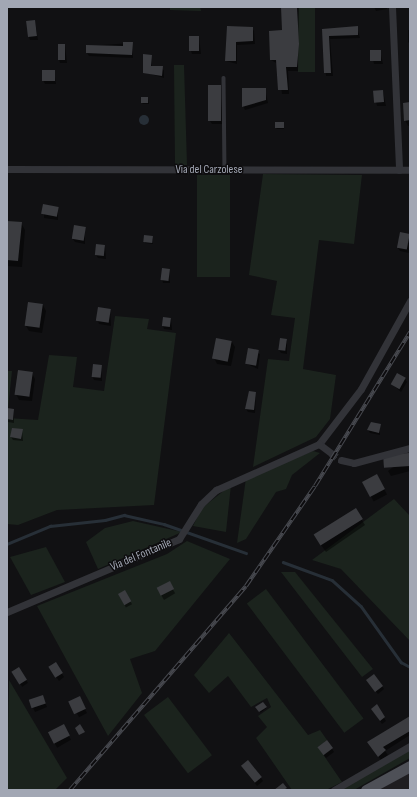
<!DOCTYPE html>
<style>
body{margin:0}
#map{position:relative;width:417px;height:797px;overflow:hidden;background:#111113;font-family:"Sofia Sans Condensed",sans-serif}
div>[style]{position:absolute}
.built>*{inset:0;background:#1e1d20}
.green>*{inset:0;background:#1b231d;transform-origin:0 0}
.water>*{inset:0;background:#272f37}
.round{border-radius:50%}
.shadow>*{inset:0;background:#0007;transform-origin:0 0}
.stream>*{height:2.5px;margin:-1.25px;padding:0 1.25px;transform-origin:1.25px;border-radius:1.25px;background:#272f37}
.building>*{inset:0;background:#3b3c40;transform-origin:0 0}
.minor-tunnel>*{height:7px;margin-top:-3.5px;transform-origin:0;background:repeating-linear-gradient(90deg,#2e2f33 0 7px,transparent 0 10.5px)}
.service>*{height:3.5px;margin:-1.75px;padding:0 1.75px;transform-origin:1.75px;border-radius:1.75px;background:#323338}
.minor>*{height:7px;margin:-3.5px;padding:0 3.5px;transform-origin:3.5px;border-radius:3.5px;background:#323338}
.primary>*{height:11px;margin:-5.5px;padding:0 5.5px;transform-origin:5.5px;border-radius:5.5px;background:#4e5057}
.rail>*{height:4px;margin-top:-2px;transform-origin:0;background:repeating-linear-gradient(90deg,#0d0c0e 0 8px,#47494f 0 16px);box-sizing:border-box;border-block:1px solid #47494f}
span{translate:-50% -50%;white-space:nowrap;text-align:center;line-height:1.15;-webkit-text-stroke:3px #0d0c0e;paint-order:stroke}
.street-label{font-size:12px;color:#a2a7b4}
.frame{position:absolute;inset:0;border:8px solid #a2a7b4;pointer-events:none}
</style>
<div id="map">
<div class="built">
<i style="clip-path:polygon(410px 772px,410px 790px,378px 790px,389px 784px)"></i>
</div>
<div class="green">
<i style="clip-path:polygon(170px 7px,200px 7px,201px 11px,170px 10px)"></i>
<i style="left:298px;top:7px;width:17px;height:65px"></i>
<i style="clip-path:polygon(174px 65px,184px 65px,187px 165px,175px 165px)"></i>
<i style="clip-path:polygon(263px 174px,362px 175px,354px 244px,319px 240px,303px 369px,336px 375px,330px 419px,316px 437px,253px 467px,268px 359px,289px 361px,295px 318px,271px 315px,277px 281px,249px 275px)"></i>
<i style="left:197px;top:175px;width:33px;height:102px"></i>
<i style="clip-path:polygon(115px 316px,149px 319px,147px 329px,176px 333px,154px 505px,57px 510px,18px 525px,7px 524px,7px 371px,12px 371px,7px 418px,38px 420px,49px 355px,77px 357px,73px 387px,104px 391px)"></i>
<i style="clip-path:polygon(313px 451px,320px 453px,292px 475px,286px 489px,276px 492px,246px 539px,237px 543px,246px 478px)"></i>
<i style="clip-path:polygon(231px 485px,226px 532px,193px 526px,202px 508px)"></i>
<i style="clip-path:polygon(394px 499px,410px 516px,410px 641px,341px 569px,312px 560px)"></i>
<i style="clip-path:polygon(133px 521px,182px 532px,98px 569px,86px 542px,105px 528px)"></i>
<i style="clip-path:polygon(187px 541px,230px 559px,155px 651px,130px 659px,142px 693px,108px 736px,37px 606px,167px 554px)"></i>
<i style="clip-path:polygon(46px 547px,65px 582px,31px 595px,10px 557px)"></i>
<i style="clip-path:polygon(281px 572px,295px 572px,373px 669px,362px 677px)"></i>
<i style="left:266px;top:589px;width:162px;height:24px;rotate:53deg"></i>
<i style="clip-path:polygon(229px 633px,308px 735px,320px 730px,327px 740px,318px 747px,342px 782px,326px 790px,292px 790px,256px 738px,267px 727px,258px 716px,271px 707px,267px 698px,251px 707px,228px 676px,209px 693px,194px 675px)"></i>
<i style="clip-path:polygon(9px 680px,67px 778px,55px 790px,7px 790px)"></i>
<i style="left:168px;top:697px;width:73px;height:30px;rotate:53deg"></i>
<i style="clip-path:polygon(410px 750px,410px 758px,354px 790px,340px 790px)"></i>
</div>
<div class="water">
<i class="round" style="left:139px;top:115px;width:10px;height:10px"></i>
</div>
<div class="shadow">
<i style="clip-path:polygon(282px 7px,299px 8px,298px 71px,288px 71px,289px 94px,282px 94px,278px 64px,271px 60px,283px 31px)"></i>
<i style="clip-path:polygon(374px 7px,387px 7px,387px 9px,376px 11px)"></i>
<i style="clip-path:polygon(35px 21px,38px 40px,30px 40px,29px 37px)"></i>
<i style="clip-path:polygon(228px 27px,252px 28px,254px 31px,255px 44px,237px 45px,237px 64px,226px 61px)"></i>
<i style="clip-path:polygon(357px 27px,360px 38px,330px 39px,333px 76px,326px 76px,323px 30px)"></i>
<i style="clip-path:polygon(408px 30px,410px 30px,410px 44px,408px 42px)"></i>
<i style="clip-path:polygon(199px 37px,201px 54px,192px 54px,191px 51px)"></i>
<i style="clip-path:polygon(132px 43px,133px 58px,89px 56px,87px 53px,87px 46px)"></i>
<i style="clip-path:polygon(65px 45px,67px 63px,60px 63px,59px 59px)"></i>
<i style="clip-path:polygon(371px 51px,380px 51px,383px 64px,374px 64px)"></i>
<i style="clip-path:polygon(151px 56px,152px 67px,164px 70px,164px 78px,144px 72px)"></i>
<i style="clip-path:polygon(54px 71px,56px 84px,45px 84px,43px 80px)"></i>
<i style="clip-path:polygon(220px 86px,223px 124px,212px 124px,210px 121px)"></i>
<i style="clip-path:polygon(265px 89px,268px 103px,245px 110px,243px 106px)"></i>
<i style="clip-path:polygon(383px 91px,386px 106px,377px 106px,374px 92px)"></i>
<i style="clip-path:polygon(148px 98px,149px 104px,143px 104px,142px 103px)"></i>
<i style="clip-path:polygon(410px 103px,410px 126px,408px 126px,405px 120px)"></i>
<i style="clip-path:polygon(284px 123px,284px 129px,277px 129px,276px 128px)"></i>
<i style="clip-path:polygon(44px 205px,58px 207px,58px 220px,44px 218px)"></i>
<i style="clip-path:polygon(7px 222px,21px 223px,25px 230px,22px 267px,7px 266px)"></i>
<i style="clip-path:polygon(85px 228px,85px 244px,75px 242px,73px 239px)"></i>
<i style="clip-path:polygon(409px 235px,409px 253px,400px 251px,398px 248px)"></i>
<i style="clip-path:polygon(153px 237px,153px 244px,145px 243px,145px 242px)"></i>
<i style="clip-path:polygon(105px 246px,106px 259px,98px 258px,96px 255px)"></i>
<i style="clip-path:polygon(169px 270px,170px 283px,163px 283px,162px 279px)"></i>
<i style="clip-path:polygon(43px 305px,46px 311px,42px 333px,29px 331px,26px 326px)"></i>
<i style="clip-path:polygon(110px 310px,111px 326px,99px 324px,98px 321px)"></i>
<i style="clip-path:polygon(171px 319px,172px 330px,164px 329px,163px 326px)"></i>
<i style="clip-path:polygon(287px 340px,287px 354px,281px 353px,279px 350px)"></i>
<i style="clip-path:polygon(232px 342px,235px 347px,231px 366px,217px 364px,214px 358px)"></i>
<i style="clip-path:polygon(249px 349px,260px 354px,258px 369px,247px 364px)"></i>
<i style="clip-path:polygon(101px 366px,102px 381px,94px 380px,92px 376px)"></i>
<i style="clip-path:polygon(32px 373px,35px 379px,32px 401px,19px 400px,16px 394px)"></i>
<i style="clip-path:polygon(405px 379px,407px 382px,401px 392px,392px 384px)"></i>
<i style="clip-path:polygon(256px 392px,255px 413px,248px 412px,246px 409px)"></i>
<i style="clip-path:polygon(14px 410px,14px 423px,8px 422px,7px 415px)"></i>
<i style="clip-path:polygon(380px 425px,380px 435px,370px 433px,368px 430px)"></i>
<i style="clip-path:polygon(22px 430px,23px 441px,13px 440px,11px 437px)"></i>
<i style="clip-path:polygon(409px 455px,410px 471px,391px 476px,388px 471px)"></i>
<i style="left:377px;top:475px;width:22px;height:15px;rotate:63deg"></i>
<i style="clip-path:polygon(355px 509px,365px 525px,326px 552px,319px 542px)"></i>
<i style="left:169px;top:583px;width:12px;height:13px;rotate:59deg"></i>
<i style="left:125px;top:591px;width:15px;height:7px;rotate:62deg"></i>
<i style="clip-path:polygon(56px 664px,64px 677px,59px 681px,52px 671px)"></i>
<i style="left:18px;top:669px;width:17px;height:7px;rotate:54deg"></i>
<i style="clip-path:polygon(369px 683px,382px 686px,384px 689px,378px 694px)"></i>
<i style="left:79px;top:698px;width:17px;height:9px;rotate:62deg"></i>
<i style="clip-path:polygon(44px 700px,47px 707px,35px 712px,33px 708px)"></i>
<i style="left:263px;top:703px;width:6px;height:8px;rotate:51deg"></i>
<i style="clip-path:polygon(376px 706px,386px 721px,382px 724px,374px 712px)"></i>
<i style="clip-path:polygon(410px 717px,410px 735px,385px 751px,388px 755px,381px 760px,370px 746px)"></i>
<i style="left:63px;top:726px;width:16px;height:16px;rotate:60deg"></i>
<i style="clip-path:polygon(327px 741px,334px 752px,326px 758px,321px 751px)"></i>
<i style="clip-path:polygon(244px 769px,261px 778px,263px 781px,257px 786px)"></i>
</div>
<div class="stream">
<i style="left:7px;top:544px;width:47px;rotate:-22.7deg"></i>
<i style="left:50px;top:526px;width:55px;rotate:-6.2deg"></i>
<i style="left:105px;top:520px;width:20px;rotate:-15deg"></i>
<i style="left:124px;top:515px;width:41px;rotate:12.7deg"></i>
<i style="left:164px;top:524px;width:87px;rotate:19.5deg"></i>
<i style="left:283px;top:562px;width:52px;rotate:20.2deg"></i>
<i style="left:332px;top:580px;width:39px;rotate:42deg"></i>
<i style="left:361px;top:606px;width:69px;rotate:54.5deg"></i>
<i style="left:401px;top:662px;width:10px;rotate:29deg"></i>
</div>
<div class="building">
<i style="clip-path:polygon(281px 7px,297px 7px,299px 44px,297px 67px,286px 67px,288px 90px,278px 90px,276px 60px,270px 60px,269px 31px,282px 30px)"></i>
<i style="left:35px;top:20px;width:16px;height:9px;rotate:83deg"></i>
<i style="clip-path:polygon(227px 26px,253px 27px,253px 41px,236px 42px,236px 61px,225px 61px)"></i>
<i style="clip-path:polygon(358px 26px,358px 35px,329px 36px,331px 73px,324px 73px,322px 29px)"></i>
<i style="left:189px;top:36px;width:10px;height:15px"></i>
<i style="clip-path:polygon(123px 42px,133px 42px,132px 55px,86px 53px,86px 45px,123px 46px)"></i>
<i style="left:58px;top:44px;width:7px;height:16px"></i>
<i style="left:370px;top:50px;width:11px;height:11px"></i>
<i style="clip-path:polygon(143px 54px,152px 55px,151px 66px,163px 66px,162px 76px,143px 73px)"></i>
<i style="left:42px;top:70px;width:13px;height:11px"></i>
<i style="left:208px;top:85px;width:13px;height:36px"></i>
<i style="clip-path:polygon(242px 88px,266px 88px,266px 100px,242px 107px)"></i>
<i style="left:383px;top:90px;width:12px;height:10px;rotate:85deg"></i>
<i style="left:141px;top:97px;width:7px;height:6px"></i>
<i style="clip-path:polygon(410px 102px,410px 120px,404px 121px,403px 103px)"></i>
<i style="left:275px;top:122px;width:9px;height:6px"></i>
<i style="left:43px;top:204px;width:16px;height:10px;rotate:11deg"></i>
<i style="clip-path:polygon(7px 221px,22px 222px,18px 261px,7px 260px)"></i>
<i style="left:74px;top:225px;width:12px;height:14px;rotate:9deg"></i>
<i style="left:400px;top:232px;width:10px;height:16px;rotate:11deg"></i>
<i style="left:144px;top:235px;width:9px;height:7px;rotate:6deg"></i>
<i style="left:96px;top:244px;width:9px;height:11px;rotate:6deg"></i>
<i style="left:162px;top:268px;width:8px;height:12px;rotate:7deg"></i>
<i style="left:28px;top:302px;width:15px;height:24px;rotate:8deg"></i>
<i style="left:98px;top:307px;width:13px;height:14px;rotate:9deg"></i>
<i style="left:163px;top:317px;width:8px;height:9px;rotate:7deg"></i>
<i style="left:216px;top:338px;width:16px;height:21px;rotate:11deg"></i>
<i style="left:280px;top:338px;width:7px;height:12px;rotate:8deg"></i>
<i style="left:248px;top:348px;width:11px;height:16px;rotate:10deg"></i>
<i style="left:93px;top:364px;width:9px;height:13px;rotate:6deg"></i>
<i style="left:18px;top:370px;width:15px;height:25px;rotate:8deg"></i>
<i style="left:397px;top:373px;width:10px;height:13px;rotate:29deg"></i>
<i style="clip-path:polygon(249px 391px,256px 392px,254px 410px,245px 409px)"></i>
<i style="clip-path:polygon(7px 408px,14px 409px,13px 420px,7px 419px)"></i>
<i style="clip-path:polygon(371px 422px,381px 424px,379px 433px,367px 430px)"></i>
<i style="clip-path:polygon(12px 428px,23px 429px,21px 439px,10px 437px)"></i>
<i style="left:409px;top:453px;width:13px;height:26px;rotate:86deg"></i>
<i style="left:377px;top:474px;width:17px;height:17px;rotate:62deg"></i>
<i style="left:356px;top:508px;width:13px;height:50px;rotate:58deg"></i>
<i style="left:170px;top:581px;width:9px;height:15px;rotate:63deg"></i>
<i style="left:125px;top:590px;width:13px;height:8px;rotate:61deg"></i>
<i style="left:56px;top:662px;width:13px;height:9px;rotate:58deg"></i>
<i style="left:19px;top:667px;width:15px;height:9px;rotate:58deg"></i>
<i style="left:374px;top:674px;width:15px;height:10px;rotate:53deg"></i>
<i style="left:43px;top:695px;width:9px;height:15px;rotate:72deg"></i>
<i style="left:80px;top:696px;width:14px;height:13px;rotate:65deg"></i>
<i style="clip-path:polygon(263px 702px,267px 707px,259px 712px,255px 707px)"></i>
<i style="clip-path:polygon(377px 704px,385px 717px,380px 721px,371px 709px)"></i>
<i style="clip-path:polygon(410px 716px,410px 731px,383px 747px,386px 750px,378px 757px,367px 742px)"></i>
<i style="left:64px;top:724px;width:13px;height:18px;rotate:63deg"></i>
<i style="clip-path:polygon(80px 724px,85px 732px,79px 735px,75px 728px)"></i>
<i style="left:327px;top:740px;width:10px;height:12px;rotate:53deg"></i>
<i style="left:248px;top:760px;width:22px;height:9px;rotate:51deg"></i>
<i style="clip-path:polygon(283px 783px,287px 788px,283px 790px,274px 790px)"></i>
</div>
<div class="minor-tunnel">
<i style="left:331px;top:453px;width:12px;rotate:35deg"></i>
</div>
<div class="service">
<i style="left:224px;top:78px;width:91px;rotate:89.4deg"></i>
</div>
<div class="minor">
<i style="left:392px;top:7px;width:163px;rotate:87.5deg"></i>
<i style="left:7px;top:169px;width:403px;rotate:0.1deg"></i>
<i style="left:319px;top:444px;width:69px;rotate:-52.6deg"></i>
<i style="left:361px;top:389px;width:101px;rotate:-60.9deg"></i>
<i style="left:319px;top:444px;width:15px;rotate:37deg"></i>
<i style="left:341px;top:460px;width:13px;rotate:13deg"></i>
<i style="left:354px;top:463px;width:58px;rotate:-15deg"></i>
<i style="left:7px;top:612px;width:187px;rotate:-23deg"></i>
<i style="left:179px;top:539px;width:41px;rotate:-57.8deg"></i>
<i style="left:201px;top:504px;width:21px;rotate:-43deg"></i>
<i style="left:216px;top:490px;width:113px;rotate:-24.1deg"></i>
<i style="left:334px;top:790px;width:88px;rotate:-30.1deg"></i>
</div>
<div class="primary">
<i style="left:366px;top:790px;width:50px;rotate:-28.6deg"></i>
</div>
<div class="rail">
<i style="left:70px;top:790px;width:269px;rotate:-49.2deg"></i>
<i style="left:246px;top:586px;width:121px;rotate:-55.4deg"></i>
<i style="left:315px;top:486px;width:181px;rotate:-58.3deg"></i>
</div>
<div class="street-label">
<span style="left:209px;top:170px">Via del Carzolese</span>
<span style="left:141px;top:555px;rotate:-23deg">Via del Fontanile</span>
</div>
<div class="frame"></div>
</div>
